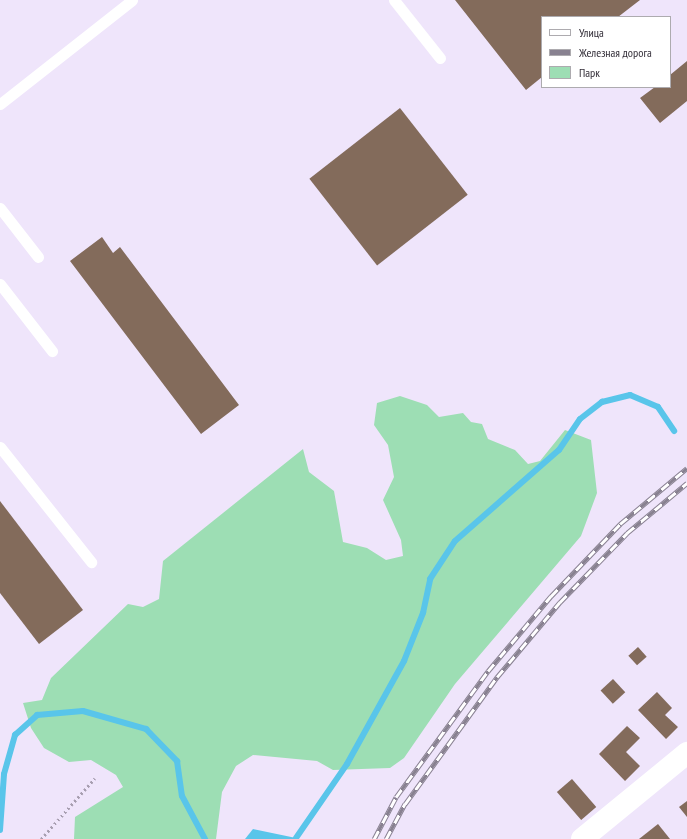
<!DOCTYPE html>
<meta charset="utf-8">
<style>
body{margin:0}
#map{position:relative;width:687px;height:839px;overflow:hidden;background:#efe5fb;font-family:"PT Sans Narrow",sans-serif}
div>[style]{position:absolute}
.green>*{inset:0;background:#9ddeb4}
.water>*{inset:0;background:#59c5ea}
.stream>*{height:6px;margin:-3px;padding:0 3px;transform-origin:3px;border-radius:3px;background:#59c5ea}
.building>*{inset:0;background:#836b5b;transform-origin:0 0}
.path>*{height:2.5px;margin-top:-1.25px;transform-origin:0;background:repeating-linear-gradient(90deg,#a79eb0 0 2px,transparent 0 5px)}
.lane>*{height:11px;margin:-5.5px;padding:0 5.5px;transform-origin:5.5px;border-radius:5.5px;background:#fff}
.street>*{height:22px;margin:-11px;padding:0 11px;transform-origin:11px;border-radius:11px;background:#fff}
.rail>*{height:4.5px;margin-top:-2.25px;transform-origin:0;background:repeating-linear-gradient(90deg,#fff 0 9px,#888190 0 18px);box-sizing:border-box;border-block:1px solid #888190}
span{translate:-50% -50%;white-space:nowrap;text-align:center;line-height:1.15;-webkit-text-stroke:4px #fff;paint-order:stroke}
.legend{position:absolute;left:541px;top:16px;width:130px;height:72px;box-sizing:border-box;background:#fff;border:1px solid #adabaf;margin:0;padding:5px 7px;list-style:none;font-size:12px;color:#332e38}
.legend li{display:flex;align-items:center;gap:8px;height:20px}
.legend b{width:20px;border:1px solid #adabaf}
</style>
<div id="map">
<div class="green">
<i style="clip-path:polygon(400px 396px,427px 405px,439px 417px,463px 413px,471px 422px,482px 424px,488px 439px,515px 450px,528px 464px,540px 461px,565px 430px,591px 440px,597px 493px,581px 536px,455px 684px,404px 758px,390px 768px,333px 770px,317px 761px,253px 755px,236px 766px,222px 792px,216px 839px,74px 839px,75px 817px,123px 787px,116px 775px,91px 760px,69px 762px,44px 748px,31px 728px,23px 703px,42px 700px,51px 678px,128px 604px,143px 607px,159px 599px,163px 561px,303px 449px,309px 472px,334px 491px,343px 542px,367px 548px,386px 560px,403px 556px,401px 540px,383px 500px,394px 477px,388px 445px,374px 425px,377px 403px)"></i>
</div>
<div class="water">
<i style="clip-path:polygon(253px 829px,296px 838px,297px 839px,245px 839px)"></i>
</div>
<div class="stream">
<i style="left:0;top:830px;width:56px;rotate:-85.9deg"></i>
<i style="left:4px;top:774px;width:41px;rotate:-74.2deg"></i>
<i style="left:15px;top:735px;width:30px;rotate:-42deg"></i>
<i style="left:37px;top:715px;width:46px;rotate:-5deg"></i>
<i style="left:83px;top:711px;width:66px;rotate:15.9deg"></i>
<i style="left:146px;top:729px;width:45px;rotate:45.9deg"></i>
<i style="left:177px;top:761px;width:35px;rotate:82deg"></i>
<i style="left:182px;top:796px;width:49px;rotate:61.9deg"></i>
<i style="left:296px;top:838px;width:90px;rotate:-55.4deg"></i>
<i style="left:347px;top:764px;width:118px;rotate:-61deg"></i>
<i style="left:404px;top:661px;width:52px;rotate:-68.4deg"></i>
<i style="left:423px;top:613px;width:35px;rotate:-78deg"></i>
<i style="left:430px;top:579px;width:45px;rotate:-56.7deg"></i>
<i style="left:455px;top:541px;width:138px;rotate:-41.2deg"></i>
<i style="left:559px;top:450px;width:37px;rotate:-56deg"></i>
<i style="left:580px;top:419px;width:28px;rotate:-38deg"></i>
<i style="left:602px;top:402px;width:29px;rotate:-14deg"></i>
<i style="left:630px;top:395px;width:30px;rotate:23deg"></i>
<i style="left:658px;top:407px;width:29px;rotate:56deg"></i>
</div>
<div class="building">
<i style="clip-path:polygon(455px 0,640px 0,618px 17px,542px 17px,542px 77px,526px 90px)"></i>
<i style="clip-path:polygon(687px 61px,687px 101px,660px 123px,640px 98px,655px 87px,670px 87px,670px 75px)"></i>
<i style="left:400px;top:108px;width:110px;height:115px;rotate:52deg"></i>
<i style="clip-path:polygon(102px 237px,113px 253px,120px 247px,239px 405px,201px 434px,70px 261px)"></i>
<i style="clip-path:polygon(0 501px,83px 610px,39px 644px,0 593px)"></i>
<i style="left:638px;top:647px;width:13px;height:13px;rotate:48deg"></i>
<i style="left:613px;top:679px;width:18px;height:17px;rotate:47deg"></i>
<i style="clip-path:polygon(657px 692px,672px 708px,665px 715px,678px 727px,666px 739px,638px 710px)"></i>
<i style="clip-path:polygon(627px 726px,640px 738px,626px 752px,640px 766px,625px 781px,599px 754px)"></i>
<i style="left:572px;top:779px;width:37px;height:20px;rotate:49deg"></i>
<i style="clip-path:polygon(687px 801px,687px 817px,679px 807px)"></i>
<i style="clip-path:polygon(658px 824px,670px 839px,639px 839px)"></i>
</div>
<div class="path">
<i style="left:41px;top:839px;width:81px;rotate:-48.5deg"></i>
</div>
<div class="lane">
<i style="left:394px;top:0;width:74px;rotate:51.6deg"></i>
<i style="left:0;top:104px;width:168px;rotate:-38.2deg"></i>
<i style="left:0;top:208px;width:62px;rotate:52.2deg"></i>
<i style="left:0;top:284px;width:85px;rotate:52.2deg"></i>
<i style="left:0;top:447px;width:147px;rotate:51.6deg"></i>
</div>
<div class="street">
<i style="left:582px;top:839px;width:136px;rotate:-39.3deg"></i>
</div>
<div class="rail">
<i style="left:374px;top:839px;width:47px;rotate:-62.4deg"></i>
<i style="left:396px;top:797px;width:156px;rotate:-53.9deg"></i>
<i style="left:488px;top:671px;width:98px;rotate:-50deg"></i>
<i style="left:551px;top:596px;width:100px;rotate:-46.2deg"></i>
<i style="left:620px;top:524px;width:87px;rotate:-39.9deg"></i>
<i style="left:386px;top:839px;width:40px;rotate:-62deg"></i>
<i style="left:405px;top:804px;width:157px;rotate:-54.1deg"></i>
<i style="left:497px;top:677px;width:98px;rotate:-50deg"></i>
<i style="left:560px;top:602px;width:96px;rotate:-45.8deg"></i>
<i style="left:627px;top:533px;width:78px;rotate:-39.8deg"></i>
</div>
<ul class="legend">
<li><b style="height:5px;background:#fff"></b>Улица</li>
<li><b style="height:5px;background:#888190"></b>Железная дорога</li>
<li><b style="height:11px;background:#9ddeb4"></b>Парк</li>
</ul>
</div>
